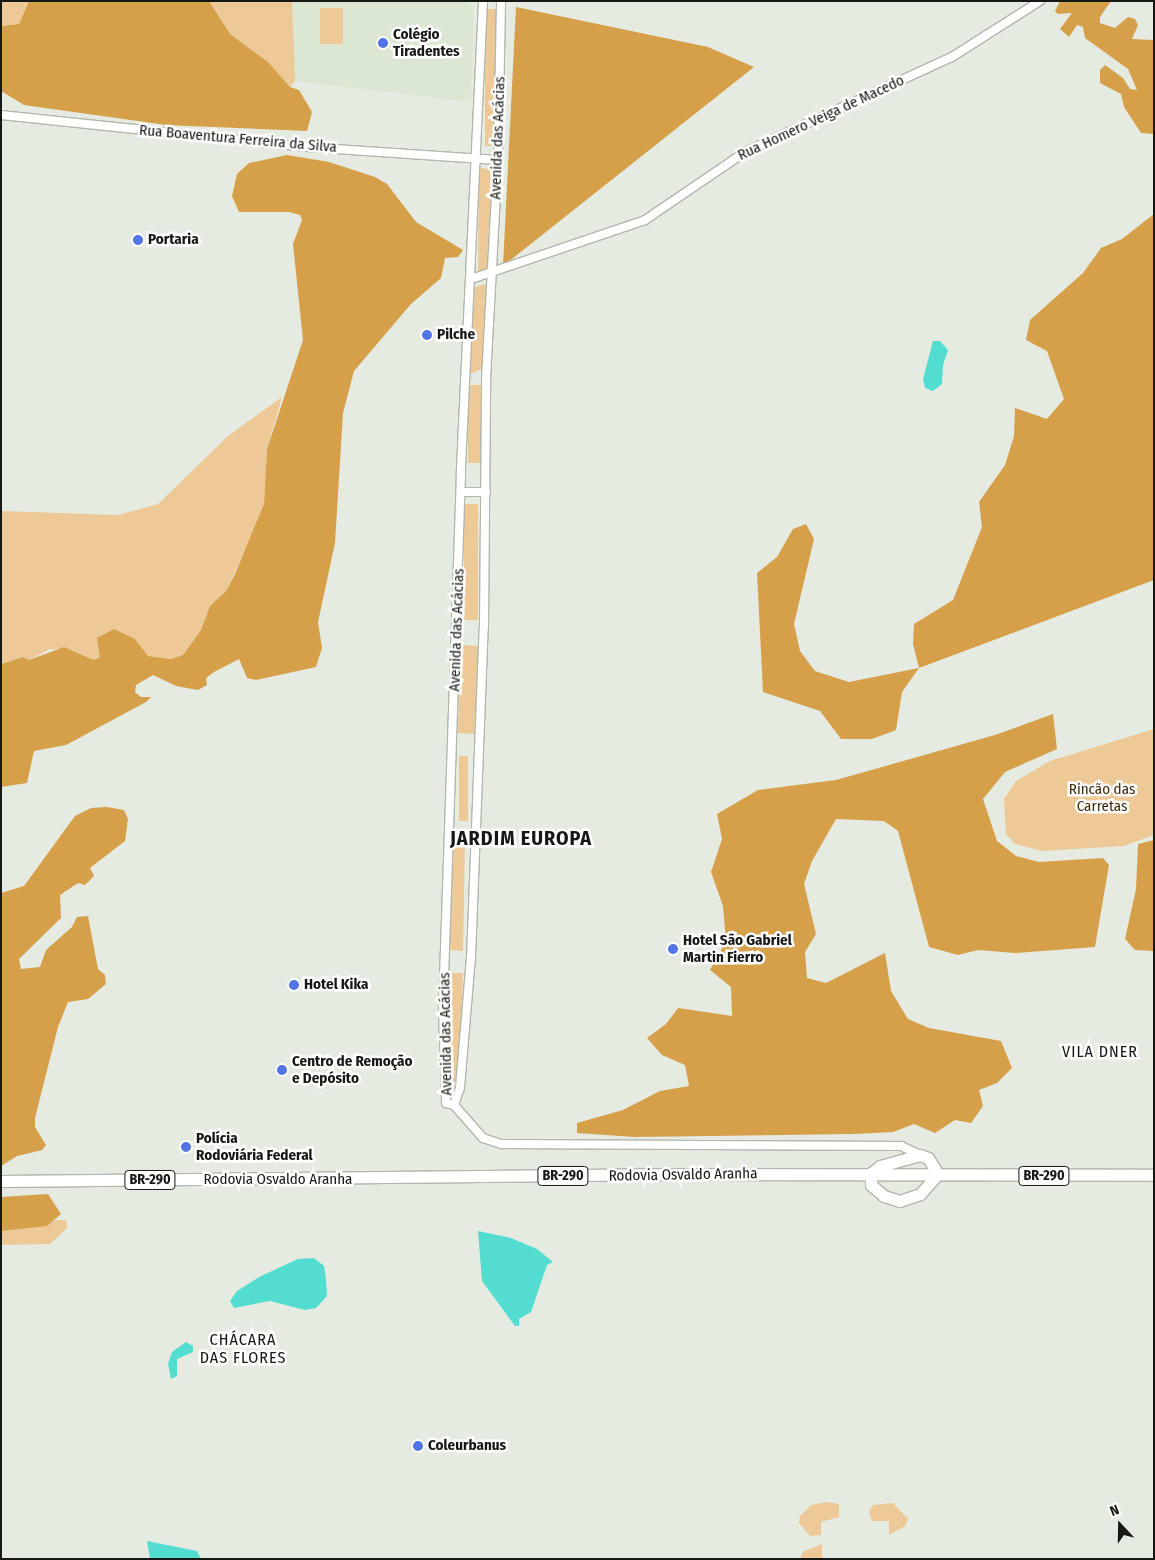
<!DOCTYPE html>
<meta charset="utf-8">
<style>
body{margin:0}
#map{position:relative;width:1155px;height:1560px;overflow:hidden;background:#e5ebe0;font-family:"Fira Sans Condensed",sans-serif}
div>[style]{position:absolute}
.built>*{inset:0;background:#dbe6d3}
.green>*{inset:0;background:#ecc997;transform-origin:0 0}
.forest>*{inset:0;background:#d69f4a}
.water>*{inset:0;background:#52ddd0}
.roads{filter:drop-shadow(1px 0 #b1b7ac) drop-shadow(-1px 0 #b1b7ac) drop-shadow(0 1px #b1b7ac) drop-shadow(0 -1px #b1b7ac)}
.tertiary>*{height:8px;margin:-4px;padding:0 4px;transform-origin:4px;border-radius:4px;background:#fff}
.trunk>*{height:11px;margin:-5.5px;padding:0 5.5px;transform-origin:5.5px;border-radius:5.5px;background:#fff}
.dots>*{width:14px;height:14px;translate:-50% -50%;box-sizing:border-box;border:2px solid #fff;border-radius:50%}
span{translate:-50% -50%;white-space:nowrap;text-align:center;line-height:1.15;-webkit-text-stroke:5px #fff;paint-order:stroke}
.shield-label span{padding:1px 4px;background:#fff;border:1px solid;border-radius:4px;-webkit-text-stroke-width:0}
.shield-label{font-size:14px;color:#161814;font-weight:700}
.poi-label{font-size:15px;color:#161814;font-weight:700}
.left{translate:0 -50%;text-align:left}
.street-label{font-size:15px;color:#161814}
.park-label{font-size:15px;color:#412b05}
.neighbourhood-label{font-size:16px;color:#161814;letter-spacing:1px}
.district-label{font-size:20px;color:#161814;font-weight:700;letter-spacing:1px}
.frame{position:absolute;inset:0;border:2px solid #161814;pointer-events:none}
.north{position:absolute;left:1095px;top:1500px;width:50px;height:50px;-webkit-text-stroke:4px #fff;paint-order:stroke;rotate:339deg;font-size:14px;font-weight:700;line-height:20px;text-align:center;color:#161814}
.north::after{content:'';display:block;margin:auto;width:18px;height:22px;background:#161814;clip-path:polygon(50% 0,100% 100%,50% 72%,0 100%)}
</style>
<div id="map">
<div class="built">
<i style="clip-path:polygon(292px 1px,465px 1px,474px 5px,471px 102px,295px 81px)"></i>
</div>
<div class="green">
<i style="clip-path:polygon(1px 1px,29px 1px,19px 24px,1px 26px)"></i>
<i style="clip-path:polygon(209px 1px,292px 1px,295px 81px,290px 87px,268px 62px,230px 34px)"></i>
<i style="left:320px;top:8px;width:23px;height:36px"></i>
<i style="left:485px;top:9px;width:14px;height:137px"></i>
<i style="clip-path:polygon(479px 168px,492px 169px,487px 268px,478px 272px)"></i>
<i style="clip-path:polygon(486px 284px,484px 368px,470px 374px,475px 287px)"></i>
<i style="left:468px;top:385px;width:14px;height:78px"></i>
<i style="clip-path:polygon(282px 397px,267px 449px,264px 504px,254px 531px,226px 591px,210px 606px,201px 630px,183px 655px,171px 659px,148px 656px,135px 639px,100px 650px,100px 657px,94px 660px,72px 650px,50px 649px,29px 660px,23px 657px,1px 664px,1px 511px,118px 515px,158px 504px,228px 436px)"></i>
<i style="left:464px;top:504px;width:14px;height:116px"></i>
<i style="left:479px;top:646px;width:88px;height:17px;rotate:93deg"></i>
<i style="clip-path:polygon(1154px 729px,1154px 835px,1124px 846px,1042px 851px,1015px 844px,1006px 834px,1004px 799px,1016px 781px,1050px 761px)"></i>
<i style="left:459px;top:756px;width:9px;height:65px"></i>
<i style="clip-path:polygon(454px 842px,465px 843px,463px 951px,449px 950px)"></i>
<i style="clip-path:polygon(452px 973px,463px 973px,458px 1090px,451px 1089px)"></i>
<i style="clip-path:polygon(1px 1220px,66px 1220px,67px 1228px,50px 1244px,1px 1245px)"></i>
<i style="clip-path:polygon(827px 1502px,839px 1504px,839px 1517px,821px 1522px,821px 1535px,810px 1536px,799px 1523px,800px 1516px,811px 1505px)"></i>
<i style="clip-path:polygon(893px 1503px,908px 1519px,905px 1526px,889px 1535px,889px 1521px,872px 1521px,869px 1512px,873px 1505px)"></i>
<i style="clip-path:polygon(822px 1544px,822px 1559px,800px 1559px,803px 1552px)"></i>
</div>
<div class="forest">
<i style="clip-path:polygon(29px 1px,209px 1px,230px 34px,268px 62px,290px 87px,299px 90px,312px 112px,307px 131px,166px 125px,24px 105px,1px 91px,1px 26px,19px 24px)"></i>
<i style="clip-path:polygon(1060px 1px,1111px 1px,1100px 17px,1100px 23px,1115px 28px,1128px 17px,1135px 19px,1138px 25px,1132px 39px,1154px 40px,1154px 134px,1141px 133px,1124px 107px,1121px 94px,1100px 83px,1100px 70px,1105px 65px,1123px 78px,1130px 89px,1137px 90px,1128px 69px,1085px 38px,1083px 27px,1077px 25px,1069px 37px,1060px 29px,1072px 13px,1058px 14px,1055px 11px)"></i>
<i style="clip-path:polygon(516px 7px,708px 47px,754px 67px,503px 266px)"></i>
<i style="clip-path:polygon(287px 155px,329px 162px,375px 177px,387px 184px,416px 222px,463px 250px,458px 257px,445px 258px,441px 278px,411px 304px,354px 371px,343px 413px,335px 543px,318px 622px,322px 648px,316px 667px,256px 680px,247px 678px,239px 659px,214px 672px,206px 678px,207px 685px,198px 690px,176px 686px,153px 675px,136px 685px,135px 692px,141px 697px,151px 697px,146px 702px,66px 745px,34px 751px,27px 783px,1px 787px,1px 664px,23px 657px,29px 660px,64px 647px,94px 660px,100px 657px,97px 638px,114px 629px,135px 639px,148px 656px,171px 659px,183px 655px,201px 630px,210px 606px,226px 591px,235px 574px,264px 504px,267px 449px,303px 340px,293px 244px,302px 220px,300px 215px,289px 212px,239px 212px,232px 196px,237px 174px,249px 163px)"></i>
<i style="clip-path:polygon(1154px 214px,1154px 580px,919px 668px,902px 692px,896px 730px,872px 739px,841px 739px,820px 711px,763px 692px,757px 573px,777px 557px,793px 529px,806px 524px,814px 539px,794px 624px,800px 651px,815px 671px,849px 682px,919px 668px,913px 644px,914px 624px,953px 600px,982px 527px,979px 502px,1005px 465px,1014px 436px,1015px 408px,1047px 419px,1064px 399px,1047px 351px,1026px 340px,1030px 320px,1083px 273px,1101px 248px,1122px 239px)"></i>
<i style="clip-path:polygon(1053px 714px,1057px 749px,1005px 772px,983px 799px,997px 841px,1016px 856px,1039px 862px,1103px 858px,1109px 865px,1095px 947px,1015px 953px,978px 950px,958px 955px,929px 947px,898px 831px,884px 821px,836px 819px,812px 861px,804px 884px,816px 934px,805px 952px,807px 978px,826px 983px,885px 953px,891px 991px,908px 1019px,929px 1028px,1001px 1041px,1012px 1068px,997px 1083px,979px 1090px,983px 1106px,971px 1123px,955px 1120px,935px 1133px,914px 1124px,893px 1132px,853px 1134px,635px 1137px,577px 1133px,577px 1123px,623px 1110px,660px 1091px,689px 1086px,685px 1065px,662px 1055px,647px 1038px,666px 1024px,678px 1008px,732px 1016px,731px 987px,710px 970px,726px 941px,723px 906px,711px 872px,722px 839px,717px 814px,758px 790px,836px 780px,995px 735px)"></i>
<i style="clip-path:polygon(107px 807px,124px 810px,128px 819px,125px 841px,90px 868px,94px 876px,85px 885px,78px 883px,60px 895px,61px 918px,19px 959px,21px 969px,40px 967px,46px 950px,72px 927px,77px 917px,88px 916px,98px 969px,105px 975px,106px 984px,88px 999px,68px 1002px,58px 1027px,35px 1118px,35px 1127px,46px 1145px,42px 1150px,17px 1156px,1px 1166px,1px 893px,24px 886px,75px 816px,91px 808px)"></i>
<i style="clip-path:polygon(1154px 840px,1154px 951px,1135px 950px,1125px 939px,1136px 889px,1138px 844px)"></i>
<i style="clip-path:polygon(48px 1194px,61px 1214px,47px 1226px,1px 1231px,1px 1197px)"></i>
</div>
<div class="water">
<i style="clip-path:polygon(933px 341px,940px 341px,948px 350px,943px 365px,942px 384px,933px 391px,925px 388px,923px 379px)"></i>
<i style="clip-path:polygon(478px 1231px,511px 1238px,537px 1249px,553px 1262px,547px 1265px,531px 1312px,519px 1319px,519px 1326px,515px 1326px,482px 1281px)"></i>
<i style="clip-path:polygon(314px 1258px,324px 1266px,326px 1280px,327px 1296px,316px 1308px,305px 1310px,270px 1301px,234px 1308px,230px 1301px,237px 1291px,259px 1277px,298px 1259px)"></i>
<i style="clip-path:polygon(186px 1342px,193px 1346px,193px 1352px,177px 1359px,177px 1376px,171px 1379px,168px 1364px,172px 1352px)"></i>
<i style="clip-path:polygon(147px 1541px,197px 1551px,201px 1559px,150px 1559px)"></i>
</div>
<div class="roads">
<div class="tertiary">
<i style="left:483px;top:1px;width:473px;rotate:92.7deg"></i>
<i style="left:461px;top:473px;width:533px;rotate:91.93deg"></i>
<i style="left:443px;top:1006px;width:97px;rotate:88.2deg"></i>
<i style="left:446px;top:1103px;width:8px;rotate:14deg"></i>
<i style="left:454px;top:1105px;width:18px;rotate:-71deg"></i>
<i style="left:460px;top:1088px;width:130px;rotate:-85.2deg"></i>
<i style="left:471px;top:958px;width:331px;rotate:-87.8deg"></i>
<i style="left:484px;top:627px;width:248px;rotate:-89.5deg"></i>
<i style="left:486px;top:379px;width:219px;rotate:-86.9deg"></i>
<i style="left:498px;top:160px;width:159px;rotate:-88.9deg"></i>
<i style="left:1px;top:115px;width:307px;rotate:6deg"></i>
<i style="left:306px;top:147px;width:192px;rotate:3.9deg"></i>
<i style="left:471px;top:279px;width:184px;rotate:-18.7deg"></i>
<i style="left:645px;top:220px;width:121px;rotate:-34.2deg"></i>
<i style="left:745px;top:152px;width:228px;rotate:-24.7deg"></i>
<i style="left:952px;top:57px;width:104px;rotate:-32.5deg"></i>
<i style="left:461px;top:492px;width:25px"></i>
<i style="left:454px;top:1105px;width:44px;rotate:48.7deg"></i>
<i style="left:483px;top:1138px;width:20px;rotate:18deg"></i>
<i style="left:502px;top:1144px;width:399px;rotate:0.3deg"></i>
<i style="left:901px;top:1146px;width:21px;rotate:25deg"></i>
</div>
<div class="trunk">
<i style="left:920px;top:1155px;width:9px;rotate:21deg"></i>
<i style="left:928px;top:1158px;width:13px;rotate:58deg"></i>
<i style="left:935px;top:1169px;width:8px;rotate:90deg"></i>
<i style="left:935px;top:1177px;width:23px;rotate:131deg"></i>
<i style="left:920px;top:1194px;width:21px;rotate:161deg"></i>
<i style="left:900px;top:1201px;width:17px;rotate:-163deg"></i>
<i style="left:884px;top:1196px;width:17px;rotate:-140deg"></i>
<i style="left:871px;top:1185px;width:12px;rotate:-90deg"></i>
<i style="left:871px;top:1173px;width:11px;rotate:-38deg"></i>
<i style="left:880px;top:1166px;width:41px;rotate:-15.4deg"></i>
<i style="left:1px;top:1181px;width:674px;rotate:-0.6deg"></i>
<i style="left:675px;top:1174px;width:479px;rotate:0.1deg"></i>
</div>
</div>
<div class="dots">
<i style="left:383px;top:43px;background:#5373e8"></i>
<i style="left:138px;top:240px;background:#5373e8"></i>
<i style="left:427px;top:335px;background:#5373e8"></i>
<i style="left:673px;top:949px;background:#5373e8"></i>
<i style="left:294px;top:985px;background:#5373e8"></i>
<i style="left:282px;top:1070px;background:#5373e8"></i>
<i style="left:186px;top:1147px;background:#5373e8"></i>
<i style="left:418px;top:1446px;background:#5373e8"></i>
</div>
<div class="shield-label">
<span style="left:563px;top:1176px">BR-290</span>
<span style="left:1044px;top:1176px">BR-290</span>
<span style="left:150px;top:1180px">BR-290</span>
</div>
<div class="poi-label">
<span class="left" style="left:393px;top:43px">Colégio<br>Tiradentes</span>
<span class="left" style="left:148px;top:240px">Portaria</span>
<span class="left" style="left:437px;top:335px">Pilche</span>
<span class="left" style="left:683px;top:949px">Hotel São Gabriel<br>Martin Fierro</span>
<span class="left" style="left:304px;top:985px">Hotel Kika</span>
<span class="left" style="left:292px;top:1070px">Centro de Remoção<br>e Depósito</span>
<span class="left" style="left:196px;top:1147px">Polícia<br>Rodoviária Federal</span>
<span class="left" style="left:428px;top:1446px">Coleurbanus</span>
</div>
<div class="street-label">
<span style="left:821px;top:118px;rotate:-25deg">Rua Homero Veiga de Macedo</span>
<span style="left:498px;top:138px;rotate:-88deg">Avenida das Acácias</span>
<span style="left:238px;top:139px;rotate:5deg">Rua Boaventura Ferreira da Silva</span>
<span style="left:457px;top:630px;rotate:-88deg">Avenida das Acácias</span>
<span style="left:446px;top:1034px;rotate:-91deg">Avenida das Acácias</span>
<span style="left:683px;top:1175px;rotate:-1deg">Rodovia Osvaldo Aranha</span>
<span style="left:278px;top:1180px">Rodovia Osvaldo Aranha</span>
</div>
<div class="park-label">
<span style="left:1102px;top:798px">Rincão das<br>Carretas</span>
</div>
<div class="neighbourhood-label">
<span style="left:1100px;top:1052px">VILA DNER</span>
<span style="left:243px;top:1349px">CHÁCARA<br>DAS FLORES</span>
</div>
<div class="district-label">
<span style="left:521px;top:838px">JARDIM EUROPA</span>
</div>
<div class="frame"></div>
<div class="north">N</div>
</div>
